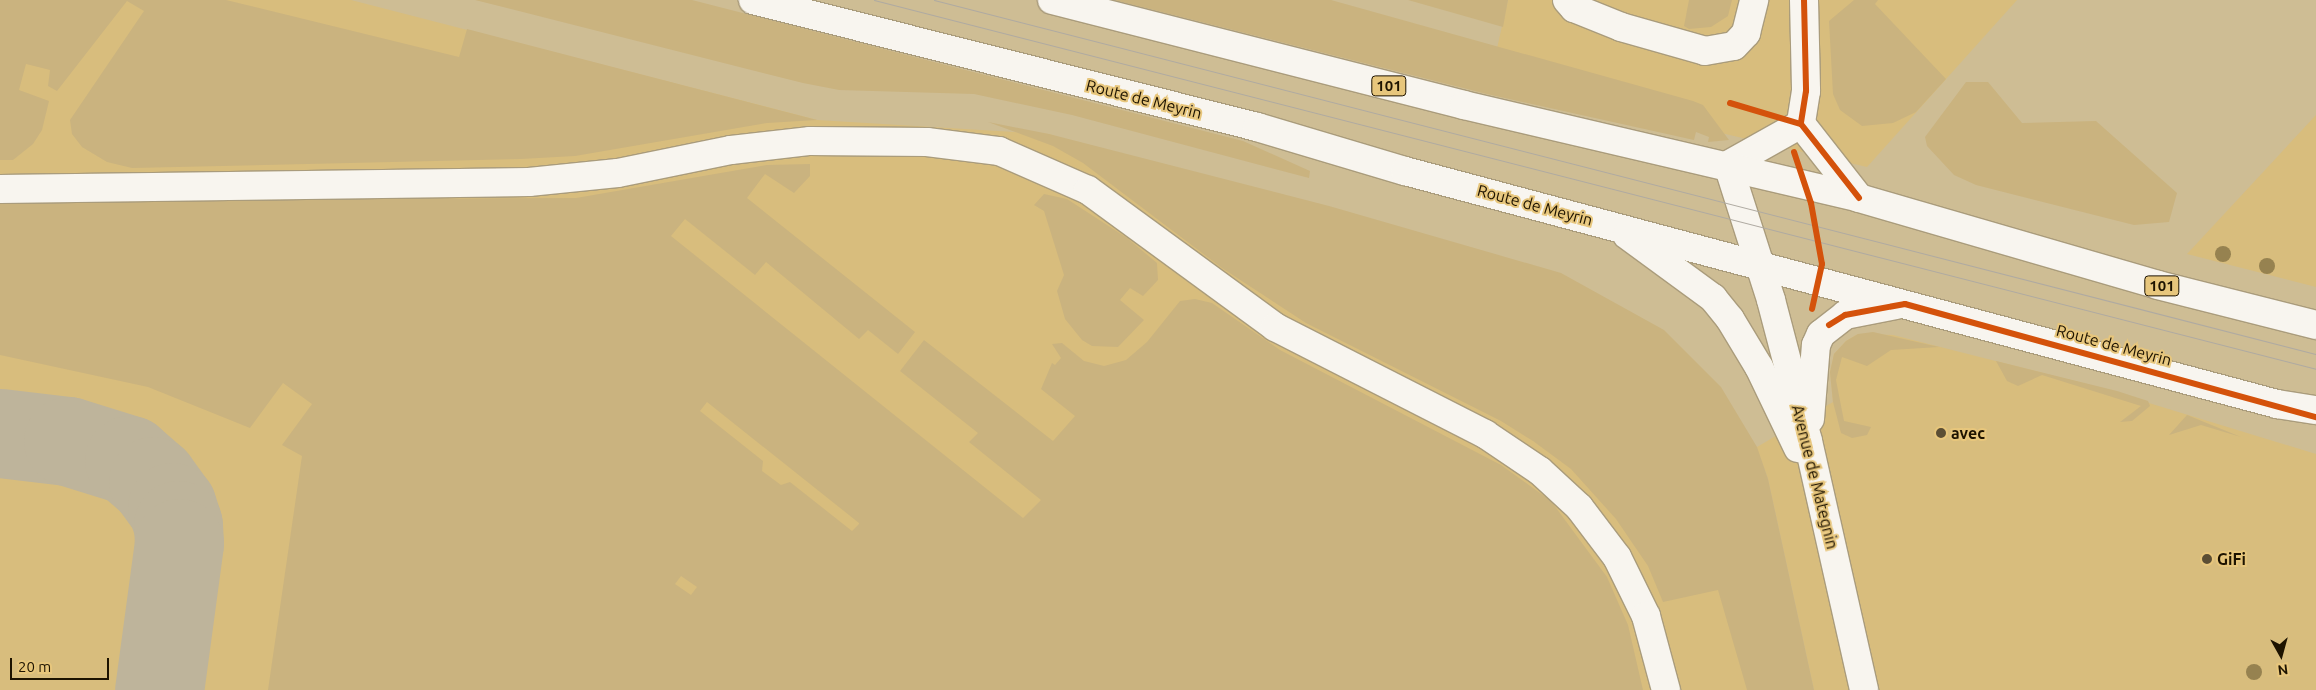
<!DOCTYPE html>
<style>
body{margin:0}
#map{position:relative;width:2316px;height:690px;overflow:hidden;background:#cebd94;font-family:Ubuntu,sans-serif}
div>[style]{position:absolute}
.built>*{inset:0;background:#d8bd7d}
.green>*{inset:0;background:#cab37f}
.taxiway>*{height:89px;margin:-44.5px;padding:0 44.5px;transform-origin:44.5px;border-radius:44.5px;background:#beb49b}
.roads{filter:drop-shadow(1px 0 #aa9c7c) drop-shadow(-1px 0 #aa9c7c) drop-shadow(0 1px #aa9c7c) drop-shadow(0 -1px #aa9c7c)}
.minor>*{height:28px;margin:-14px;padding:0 14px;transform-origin:14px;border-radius:14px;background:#f8f5ef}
.major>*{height:28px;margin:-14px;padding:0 14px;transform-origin:14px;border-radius:14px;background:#f8f5ef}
.tram>*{height:1px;margin:-0.5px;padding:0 0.5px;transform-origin:0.5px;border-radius:0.5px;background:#afaaa2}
.cycleway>*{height:6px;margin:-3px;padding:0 3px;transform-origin:3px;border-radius:3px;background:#d4520b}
.trees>*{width:16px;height:16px;margin:-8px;border-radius:50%;background:#968250}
.dots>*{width:14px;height:14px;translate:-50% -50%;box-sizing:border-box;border:2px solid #e7c67c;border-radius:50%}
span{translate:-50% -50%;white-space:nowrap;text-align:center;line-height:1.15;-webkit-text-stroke:4px #e7c67c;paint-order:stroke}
.shield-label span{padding:1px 4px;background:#e7c67c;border:1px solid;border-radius:4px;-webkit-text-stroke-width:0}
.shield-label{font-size:15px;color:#1d1300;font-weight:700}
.street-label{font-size:16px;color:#1d1300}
.poi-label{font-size:16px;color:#1d1300;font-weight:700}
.left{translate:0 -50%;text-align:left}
.north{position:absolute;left:2256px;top:630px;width:50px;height:50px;-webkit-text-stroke:4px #e7c67c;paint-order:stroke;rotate:173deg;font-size:14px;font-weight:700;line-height:20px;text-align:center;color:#1d1300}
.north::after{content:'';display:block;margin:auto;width:18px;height:22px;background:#1d1300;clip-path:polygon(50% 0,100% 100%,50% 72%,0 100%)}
.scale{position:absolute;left:10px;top:658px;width:99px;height:22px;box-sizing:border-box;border:2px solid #1d1300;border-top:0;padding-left:6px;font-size:15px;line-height:18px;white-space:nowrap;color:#1d1300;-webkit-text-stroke:4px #e7c67c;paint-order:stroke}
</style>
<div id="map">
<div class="built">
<i style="clip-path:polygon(0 0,351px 0,817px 120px,1049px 134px,1662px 343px,1757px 447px,1833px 402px,1830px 372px,1834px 354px,1846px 341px,1858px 334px,1893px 335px,2090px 385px,2316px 454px,2316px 690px,1814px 690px,1768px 479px,1759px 454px,1813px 690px,0 690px)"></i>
<i style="clip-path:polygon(1508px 0,2017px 0,1867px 167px,1490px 79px)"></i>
<i style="clip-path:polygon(2316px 115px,2316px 287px,2187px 254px)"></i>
</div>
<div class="green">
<i style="clip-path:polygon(0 0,226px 0,459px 57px,467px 29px,817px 120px,767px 123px,575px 156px,521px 159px,132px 168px,107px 162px,82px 147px,72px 134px,70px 120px,144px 11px,127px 1px,57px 91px,48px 86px,50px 70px,26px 64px,19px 90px,49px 101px,42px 130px,33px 144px,13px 160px,0 160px)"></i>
<i style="clip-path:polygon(475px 0,692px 0,1243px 141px,1310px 171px,1309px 178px,1072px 115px,974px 94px,839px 90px,803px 83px)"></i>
<i style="clip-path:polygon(1114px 0,1331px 0,1693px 101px,1703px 105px,1729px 140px,1708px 142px,1709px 137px,1696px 132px,1694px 140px,1487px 94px)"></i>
<i style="clip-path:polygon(1408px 0,1508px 0,1503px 27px)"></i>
<i style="clip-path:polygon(1689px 0,1732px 0,1728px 16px,1711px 27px,1689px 29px,1684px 26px)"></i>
<i style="clip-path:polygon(1854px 0,1878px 0,1875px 4px,1946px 79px,1916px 112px,1893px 123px,1862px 126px,1840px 110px,1833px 94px,1829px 21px)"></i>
<i style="clip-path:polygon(1966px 82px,1988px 82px,2022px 123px,2096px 121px,2177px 193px,2169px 222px,2134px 225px,1976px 185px,1954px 175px,1927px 146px,1925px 137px)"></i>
<i style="clip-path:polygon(988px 122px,1049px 134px,1329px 206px,1561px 273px,1664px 330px,1721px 387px,1757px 447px,1768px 479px,1814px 690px,1747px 690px,1718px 590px,1663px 602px,1648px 566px,1616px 519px,1571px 469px,1533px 441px,1501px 421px,1306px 323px,1222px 268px,1083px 163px,1053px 146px)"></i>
<i style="clip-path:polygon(evenodd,810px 164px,810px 176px,794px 193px,765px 174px,747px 198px,915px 332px,898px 354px,868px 330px,859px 339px,766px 262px,755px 275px,685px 219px,671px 236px,1023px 518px,1041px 500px,969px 442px,978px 433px,900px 371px,924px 340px,1053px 441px,1075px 416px,1041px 389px,1052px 363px,1055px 365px,1061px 358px,1052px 344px,1062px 343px,1084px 361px,1104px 366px,1126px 360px,1147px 342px,1180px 301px,1195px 299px,1212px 303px,1280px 350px,1501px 465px,1551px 501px,1607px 577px,1628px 625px,1643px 690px,268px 690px,302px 456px,282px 445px,312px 404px,283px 383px,250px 428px,148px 387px,0 355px,0 201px,576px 198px,767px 165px,810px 164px,707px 402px,859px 523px,859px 524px,852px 531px,790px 482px,781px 485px,762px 471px,763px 461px,700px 411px,707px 402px,810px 164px,681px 576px,697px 587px,691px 595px,675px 584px,681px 576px)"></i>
<i style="clip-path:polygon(1044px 194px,1067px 199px,1127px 238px,1157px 263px,1158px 280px,1143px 296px,1130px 288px,1120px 300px,1144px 320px,1118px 347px,1092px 346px,1082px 340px,1065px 319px,1057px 291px,1064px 275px,1044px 211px,1034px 205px)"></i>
<i style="clip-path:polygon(1873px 332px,1939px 347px,1891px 350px,1867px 366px,1842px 357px,1836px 380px,1844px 421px,1871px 427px,1867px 435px,1852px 438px,1841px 433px,1833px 402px,1830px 372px,1834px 354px,1846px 341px,1858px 334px)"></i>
<i style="clip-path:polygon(1996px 361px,2117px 391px,2148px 401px,2150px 406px,2132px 421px,2120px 422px,2141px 406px,2042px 375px,2018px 386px,2007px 381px)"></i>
<i style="clip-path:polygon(2187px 415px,2241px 437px,2201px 425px,2169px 435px)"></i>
</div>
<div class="taxiway">
<i style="left:0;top:433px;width:68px;rotate:6.7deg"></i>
<i style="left:68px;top:441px;width:64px;rotate:17.3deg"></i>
<i style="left:129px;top:460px;width:32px;rotate:41deg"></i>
<i style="left:153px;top:481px;width:32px;rotate:54deg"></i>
<i style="left:172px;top:507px;width:19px;rotate:72deg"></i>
<i style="left:178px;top:525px;width:18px;rotate:87deg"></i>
<i style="left:179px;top:543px;width:148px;rotate:97.7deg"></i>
</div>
<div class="roads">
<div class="minor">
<i style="left:1567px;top:0;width:11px;rotate:49deg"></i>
<i style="left:1574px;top:8px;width:51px;rotate:22deg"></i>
<i style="left:1621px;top:27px;width:87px;rotate:15.9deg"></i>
<i style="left:1705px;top:51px;width:29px;rotate:-10deg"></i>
<i style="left:1734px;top:46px;width:18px;rotate:-47deg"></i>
<i style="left:1746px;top:33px;width:34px;rotate:-76deg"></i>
<i style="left:1804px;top:0;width:91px;rotate:88.7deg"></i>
<i style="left:1806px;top:91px;width:33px;rotate:99deg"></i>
<i style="left:1801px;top:124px;width:94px;rotate:51.9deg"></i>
<i style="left:1728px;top:165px;width:84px;rotate:-29.3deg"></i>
<i style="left:0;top:189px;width:529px;rotate:-0.76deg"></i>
<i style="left:529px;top:182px;width:89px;rotate:-5.8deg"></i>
<i style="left:618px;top:173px;width:115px;rotate:-11.5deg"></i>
<i style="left:731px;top:150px;width:80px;rotate:-6.5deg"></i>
<i style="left:810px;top:141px;width:117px;rotate:0.5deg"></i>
<i style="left:927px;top:142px;width:73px;rotate:7.1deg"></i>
<i style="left:999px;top:151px;width:97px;rotate:23.7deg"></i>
<i style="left:1088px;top:190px;width:232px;rotate:36.2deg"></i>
<i style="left:1275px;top:327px;width:236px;rotate:27deg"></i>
<i style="left:1485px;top:434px;width:66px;rotate:33.9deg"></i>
<i style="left:1540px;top:471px;width:53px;rotate:42.7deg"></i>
<i style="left:1579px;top:507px;width:63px;rotate:52.8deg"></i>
<i style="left:1617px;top:557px;width:66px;rotate:63.8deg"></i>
<i style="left:1646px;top:616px;width:77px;rotate:74.9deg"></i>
</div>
<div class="major">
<i style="left:753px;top:0;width:520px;rotate:14.14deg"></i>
<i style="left:1257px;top:127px;width:154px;rotate:16.6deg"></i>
<i style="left:1405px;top:171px;width:903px;rotate:14.96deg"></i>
<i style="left:2277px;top:404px;width:39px;rotate:9deg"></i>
<i style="left:1052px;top:0;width:425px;rotate:14.3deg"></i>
<i style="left:1464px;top:105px;width:406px;rotate:13.2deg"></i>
<i style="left:1859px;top:198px;width:311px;rotate:16.2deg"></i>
<i style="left:2158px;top:285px;width:163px;rotate:14.2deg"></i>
<i style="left:1728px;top:165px;width:142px;rotate:72.3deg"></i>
<i style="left:1771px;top:300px;width:146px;rotate:75.3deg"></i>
<i style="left:1808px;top:441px;width:255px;rotate:77.3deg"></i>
<i style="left:1627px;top:235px;width:107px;rotate:36.2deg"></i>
<i style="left:1713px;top:298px;width:27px;rotate:51deg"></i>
<i style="left:1730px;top:319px;width:56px;rotate:58.9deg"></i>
<i style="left:1759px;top:367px;width:90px;rotate:64.3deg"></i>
<i style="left:1810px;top:419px;width:74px;rotate:-85.4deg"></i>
<i style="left:1816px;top:345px;width:12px;rotate:-66deg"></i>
<i style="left:1821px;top:334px;width:31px;rotate:-38deg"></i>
<i style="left:1845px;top:315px;width:52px;rotate:-11.1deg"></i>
</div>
</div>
<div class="tram">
<i style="left:874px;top:0;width:1488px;rotate:14.35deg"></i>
<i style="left:934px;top:0;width:1427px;rotate:14.37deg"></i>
</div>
<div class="cycleway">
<i style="left:1804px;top:0;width:91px;rotate:88.7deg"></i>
<i style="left:1806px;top:91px;width:33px;rotate:99deg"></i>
<i style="left:1801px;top:124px;width:94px;rotate:51.9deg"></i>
<i style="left:1730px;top:103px;width:74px;rotate:16.5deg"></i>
<i style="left:1794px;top:152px;width:54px;rotate:71.6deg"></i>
<i style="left:1811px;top:203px;width:62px;rotate:79.8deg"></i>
<i style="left:1822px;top:264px;width:46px;rotate:102.5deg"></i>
<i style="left:1829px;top:325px;width:19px;rotate:-32deg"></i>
<i style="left:1845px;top:315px;width:61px;rotate:-10.4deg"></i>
<i style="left:1905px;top:304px;width:426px;rotate:15.4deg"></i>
</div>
<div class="trees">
<i style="left:2223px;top:254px"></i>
<i style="left:2267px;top:266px"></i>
<i style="left:2254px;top:672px"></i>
</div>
<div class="dots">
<i style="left:1941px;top:433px;background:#5b4e34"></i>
<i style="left:2207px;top:559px;background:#5b4e34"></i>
</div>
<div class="shield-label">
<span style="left:1389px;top:86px">101</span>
<span style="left:2162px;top:286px">101</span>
</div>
<div class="street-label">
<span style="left:1144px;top:99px;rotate:14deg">Route de Meyrin</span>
<span style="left:1535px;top:205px;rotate:15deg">Route de Meyrin</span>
<span style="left:2114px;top:345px;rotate:15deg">Route de Meyrin</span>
<span style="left:1815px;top:477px;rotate:76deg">Avenue de Mategnin</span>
</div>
<div class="poi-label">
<span class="left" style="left:1951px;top:433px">avec</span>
<span class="left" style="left:2217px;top:559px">GiFi</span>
</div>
<div class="north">N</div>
<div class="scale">20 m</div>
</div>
